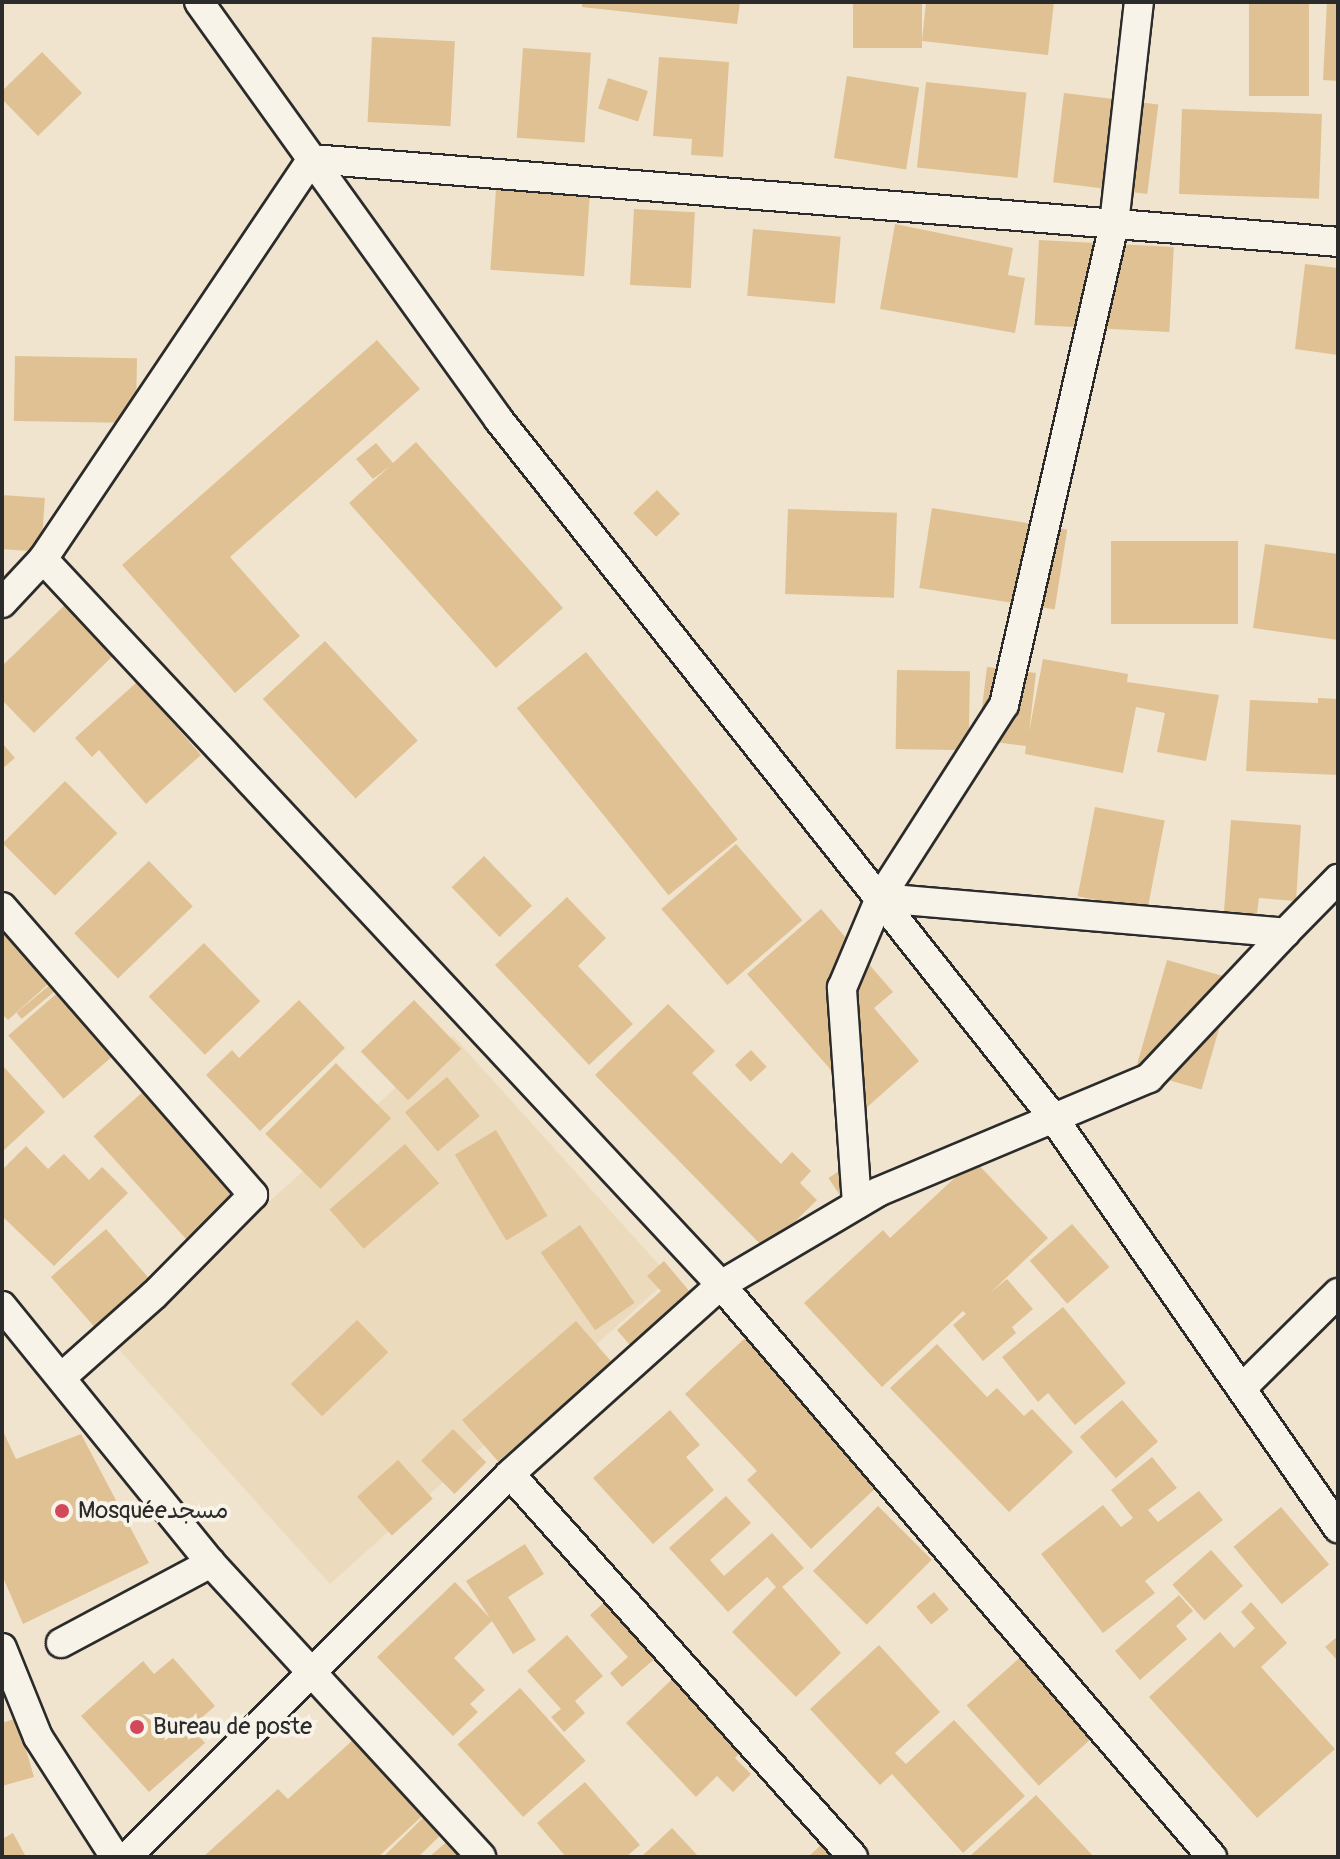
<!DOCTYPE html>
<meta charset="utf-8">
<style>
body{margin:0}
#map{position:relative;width:1340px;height:1859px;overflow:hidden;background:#f0e4ce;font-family:Pangolin,"Playpen Sans Arabic",sans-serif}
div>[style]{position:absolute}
.built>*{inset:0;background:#ebdabc;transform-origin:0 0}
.building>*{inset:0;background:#e0c193;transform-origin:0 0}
.roads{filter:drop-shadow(2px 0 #2b2b2b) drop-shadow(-2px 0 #2b2b2b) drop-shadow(0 2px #2b2b2b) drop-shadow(0 -2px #2b2b2b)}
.street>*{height:28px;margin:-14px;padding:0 14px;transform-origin:14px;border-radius:14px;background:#f7f3e8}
.dots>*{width:22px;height:22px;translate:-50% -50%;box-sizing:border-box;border:4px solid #f7f3e8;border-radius:50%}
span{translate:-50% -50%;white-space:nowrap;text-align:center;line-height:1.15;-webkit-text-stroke:8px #f7f3e8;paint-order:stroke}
.poi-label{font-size:24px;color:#2b2b2b}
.left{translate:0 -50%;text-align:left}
.frame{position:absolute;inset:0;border:4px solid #2b2b2b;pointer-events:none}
</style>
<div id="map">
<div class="built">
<i style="left:453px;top:1036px;width:325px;height:458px;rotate:48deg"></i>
</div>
<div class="building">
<i style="clip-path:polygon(582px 2px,740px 2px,737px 24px,582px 7px)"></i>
<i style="left:853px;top:2px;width:69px;height:46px"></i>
<i style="clip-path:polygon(926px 2px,1054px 2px,1048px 55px,922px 41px)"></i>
<i style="left:1249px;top:2px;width:60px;height:94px"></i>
<i style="clip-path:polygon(1327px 2px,1338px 2px,1338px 81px,1323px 80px)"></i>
<i style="left:372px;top:37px;width:83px;height:85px;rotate:3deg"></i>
<i style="left:523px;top:48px;width:68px;height:90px;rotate:4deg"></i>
<i style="clip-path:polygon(42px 52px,82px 93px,38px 136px,2px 99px,2px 91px)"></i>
<i style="clip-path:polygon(659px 57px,729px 62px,723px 157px,691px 155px,692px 139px,653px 136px)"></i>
<i style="left:847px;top:76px;width:73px;height:83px;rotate:9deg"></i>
<i style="left:608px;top:78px;width:42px;height:32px;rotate:18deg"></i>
<i style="left:926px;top:82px;width:101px;height:86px;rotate:6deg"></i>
<i style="left:1064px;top:93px;width:95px;height:90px;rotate:7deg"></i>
<i style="left:1182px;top:109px;width:140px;height:85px;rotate:2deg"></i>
<i style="left:496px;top:189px;width:94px;height:81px;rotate:4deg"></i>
<i style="left:634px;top:209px;width:61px;height:76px;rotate:3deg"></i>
<i style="clip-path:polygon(895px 224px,1013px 248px,1008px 275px,1025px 278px,1015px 333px,880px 309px)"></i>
<i style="left:753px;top:229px;width:88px;height:67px;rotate:5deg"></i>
<i style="left:1039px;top:240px;width:135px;height:85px;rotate:3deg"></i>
<i style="clip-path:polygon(1305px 264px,1338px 268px,1338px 355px,1295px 349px)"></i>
<i style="clip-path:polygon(377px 340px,420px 389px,230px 557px,300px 636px,235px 693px,122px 565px)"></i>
<i style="left:15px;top:356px;width:122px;height:65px;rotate:1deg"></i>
<i style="clip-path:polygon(416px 442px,563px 608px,496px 668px,349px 503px,390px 466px,373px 479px,356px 459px,376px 443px,393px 463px)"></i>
<i style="left:657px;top:490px;width:33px;height:33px;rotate:46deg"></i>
<i style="left:2px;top:495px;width:43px;height:54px;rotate:4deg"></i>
<i style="left:932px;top:508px;width:137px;height:81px;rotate:9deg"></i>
<i style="left:788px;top:509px;width:109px;height:85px;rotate:2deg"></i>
<i style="left:1111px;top:541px;width:127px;height:83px"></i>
<i style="clip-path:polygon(1265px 544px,1338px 554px,1338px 640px,1253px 628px)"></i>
<i style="clip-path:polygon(72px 598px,121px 648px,34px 733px,2px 700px,2px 666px)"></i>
<i style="left:325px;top:641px;width:136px;height:85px;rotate:47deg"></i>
<i style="left:586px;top:652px;width:241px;height:89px;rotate:51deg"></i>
<i style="clip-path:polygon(1043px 659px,1128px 674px,1127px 682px,1219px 695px,1206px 761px,1157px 752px,1165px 713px,1136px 707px,1123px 773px,1025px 754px,1026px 746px,978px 740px,987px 667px,1036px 673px,1029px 732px)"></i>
<i style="left:897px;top:670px;width:73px;height:79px;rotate:1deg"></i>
<i style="clip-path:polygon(137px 682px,201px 755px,146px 804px,99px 750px,92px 757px,75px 738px)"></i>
<i style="clip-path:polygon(1318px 698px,1338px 699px,1338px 775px,1246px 771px,1250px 700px,1318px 703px)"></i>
<i style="clip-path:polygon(2px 743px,15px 758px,2px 769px)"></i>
<i style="left:65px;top:781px;width:74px;height:88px;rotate:45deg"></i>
<i style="left:1095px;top:807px;width:71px;height:91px;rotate:11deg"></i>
<i style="clip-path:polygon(1231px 820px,1301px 825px,1296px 901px,1259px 898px,1257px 914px,1224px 911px)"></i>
<i style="left:736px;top:844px;width:101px;height:99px;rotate:49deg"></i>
<i style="left:484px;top:856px;width:69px;height:45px;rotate:46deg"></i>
<i style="left:149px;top:861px;width:63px;height:104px;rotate:46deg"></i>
<i style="clip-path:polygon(567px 897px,606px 938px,578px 966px,633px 1024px,589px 1065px,495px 965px)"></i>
<i style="clip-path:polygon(821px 909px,893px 992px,874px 1008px,919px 1061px,865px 1109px,747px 974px)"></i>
<i style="clip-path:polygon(2px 919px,64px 970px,8px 1020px,2px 1014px)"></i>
<i style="left:204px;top:943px;width:81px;height:77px;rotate:46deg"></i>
<i style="left:1167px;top:960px;width:69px;height:115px;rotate:16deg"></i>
<i style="left:64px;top:973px;width:8px;height:62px;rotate:50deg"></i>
<i style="left:71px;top:981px;width:84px;height:83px;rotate:49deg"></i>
<i style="clip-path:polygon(299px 1000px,345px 1048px,260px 1131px,206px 1075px,232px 1050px,239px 1058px)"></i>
<i style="left:414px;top:1000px;width:68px;height:74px;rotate:46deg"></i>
<i style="clip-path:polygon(668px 1004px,715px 1051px,692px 1073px,781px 1164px,792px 1152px,811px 1171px,800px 1183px,817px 1200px,766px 1250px,595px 1075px)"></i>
<i style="left:751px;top:1050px;width:23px;height:22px;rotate:47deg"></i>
<i style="left:336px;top:1063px;width:78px;height:100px;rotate:45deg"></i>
<i style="clip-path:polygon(2px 1065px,45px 1112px,2px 1152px)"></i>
<i style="left:447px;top:1077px;width:51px;height:55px;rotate:50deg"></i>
<i style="left:156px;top:1080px;width:152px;height:84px;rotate:48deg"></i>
<i style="left:496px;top:1130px;width:100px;height:48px;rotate:59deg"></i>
<i style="left:405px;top:1144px;width:52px;height:100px;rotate:49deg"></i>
<i style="clip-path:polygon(26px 1146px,48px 1169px,64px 1154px,89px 1180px,102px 1167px,128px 1193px,54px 1266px,2px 1216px,2px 1170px)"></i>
<i style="clip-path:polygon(974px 1160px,1048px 1238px,990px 1293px,1007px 1279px,1033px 1309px,1012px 1327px,1016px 1333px,983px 1361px,953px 1325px,966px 1314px,963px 1311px,882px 1387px,804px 1303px,883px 1230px,890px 1238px)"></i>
<i style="left:847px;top:1166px;width:20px;height:22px;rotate:57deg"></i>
<i style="left:1072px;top:1224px;width:57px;height:56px;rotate:49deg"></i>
<i style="left:580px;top:1225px;width:95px;height:48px;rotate:55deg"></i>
<i style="left:106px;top:1229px;width:74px;height:73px;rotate:49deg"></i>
<i style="clip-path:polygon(664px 1261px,701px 1305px,641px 1358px,617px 1330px,661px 1291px,647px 1276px)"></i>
<i style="clip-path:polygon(1063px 1307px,1126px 1383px,1075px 1425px,1048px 1393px,1038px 1402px,1002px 1357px)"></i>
<i style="left:357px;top:1320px;width:45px;height:92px;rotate:46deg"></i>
<i style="left:576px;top:1321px;width:55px;height:151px;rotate:49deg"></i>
<i style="clip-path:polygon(758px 1326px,881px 1483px,811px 1549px,747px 1480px,757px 1471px,685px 1394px)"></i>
<i style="clip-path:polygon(937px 1344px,987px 1397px,997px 1388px,1024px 1416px,1032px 1409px,1073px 1452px,1009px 1512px,890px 1388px)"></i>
<i style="left:1122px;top:1400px;width:55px;height:56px;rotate:49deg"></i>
<i style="clip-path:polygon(670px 1410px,700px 1445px,686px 1457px,714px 1490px,653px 1544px,593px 1478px)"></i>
<i style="clip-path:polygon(2px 1429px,16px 1459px,81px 1434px,149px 1563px,23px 1624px,2px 1575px)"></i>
<i style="left:453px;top:1429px;width:47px;height:45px;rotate:45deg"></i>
<i style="clip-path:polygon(1152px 1457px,1177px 1488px,1148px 1510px,1158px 1522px,1199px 1491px,1223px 1520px,1145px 1581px,1155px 1593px,1103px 1633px,1041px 1554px,1103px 1505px,1121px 1527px,1133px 1518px,1111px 1490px)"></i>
<i style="left:398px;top:1460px;width:52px;height:55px;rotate:48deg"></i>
<i style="clip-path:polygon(726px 1496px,751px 1523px,710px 1560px,724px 1576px,772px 1533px,804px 1568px,782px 1587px,841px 1653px,796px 1697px,732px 1632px,776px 1587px,767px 1577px,728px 1612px,669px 1548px)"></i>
<i style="left:878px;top:1506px;width:76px;height:92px;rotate:45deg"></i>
<i style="left:1281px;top:1507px;width:75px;height:62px;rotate:50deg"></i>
<i style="clip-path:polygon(525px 1544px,544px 1574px,508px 1597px,536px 1640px,513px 1654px,492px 1621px,454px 1658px,485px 1690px,470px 1704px,478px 1712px,453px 1736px,377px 1657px,455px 1582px,490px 1618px,466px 1581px)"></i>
<i style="left:1211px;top:1550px;width:48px;height:52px;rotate:48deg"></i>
<i style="left:934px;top:1592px;width:23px;height:23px;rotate:50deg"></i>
<i style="clip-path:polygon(1179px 1595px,1193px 1611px,1176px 1626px,1187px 1639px,1140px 1680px,1115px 1651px)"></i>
<i style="clip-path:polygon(608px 1599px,658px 1656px,622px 1687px,610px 1673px,628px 1657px,590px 1615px)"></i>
<i style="clip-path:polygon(1251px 1602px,1287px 1643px,1261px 1667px,1335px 1749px,1257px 1818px,1149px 1697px,1220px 1632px,1234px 1648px,1255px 1628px,1241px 1612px)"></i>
<i style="clip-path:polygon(567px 1635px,603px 1676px,575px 1701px,585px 1713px,564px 1732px,551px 1717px,561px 1709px,527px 1671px)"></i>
<i style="clip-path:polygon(1338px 1636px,1338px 1661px,1325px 1647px)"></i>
<i style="left:1035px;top:1644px;width:108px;height:92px;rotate:48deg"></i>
<i style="clip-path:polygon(879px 1645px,940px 1712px,895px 1753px,906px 1764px,954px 1720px,1025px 1796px,963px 1853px,892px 1774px,880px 1785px,810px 1709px)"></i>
<i style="clip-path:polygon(173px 1658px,215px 1706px,191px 1727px,205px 1743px,149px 1792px,81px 1716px,143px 1661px,154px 1674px)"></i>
<i style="clip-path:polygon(685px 1667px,754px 1739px,735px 1758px,751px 1774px,733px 1792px,717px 1776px,696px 1797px,626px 1723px)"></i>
<i style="left:520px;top:1688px;width:98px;height:84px;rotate:48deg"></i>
<i style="clip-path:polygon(17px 1718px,34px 1777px,2px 1786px,2px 1723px)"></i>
<i style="clip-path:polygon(364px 1730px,433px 1806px,378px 1857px,203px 1857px,278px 1789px,288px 1799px)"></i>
<i style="clip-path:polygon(585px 1782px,640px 1845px,626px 1857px,566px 1857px,537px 1823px)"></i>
<i style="clip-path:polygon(1036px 1795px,1094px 1857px,969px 1857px)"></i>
<i style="clip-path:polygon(429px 1812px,446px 1830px,418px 1857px,383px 1857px)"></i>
<i style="clip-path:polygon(672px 1828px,699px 1857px,641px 1857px)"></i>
<i style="clip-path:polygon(13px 1833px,26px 1857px,2px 1857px,2px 1839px)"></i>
<i style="clip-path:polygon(457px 1833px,475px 1857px,429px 1857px)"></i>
<i style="clip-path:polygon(833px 1834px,854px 1857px,808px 1857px)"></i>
</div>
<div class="roads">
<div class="street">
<i style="left:199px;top:2px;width:515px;rotate:54.33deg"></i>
<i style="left:499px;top:420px;width:889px;rotate:51.53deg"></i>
<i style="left:1052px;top:1116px;width:502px;rotate:55.23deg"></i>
<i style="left:43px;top:559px;width:482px;rotate:-56.1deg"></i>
<i style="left:312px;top:159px;width:1029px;rotate:4.62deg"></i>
<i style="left:2px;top:603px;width:60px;rotate:-47deg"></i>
<i style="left:43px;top:559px;width:993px;rotate:46.96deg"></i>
<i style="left:721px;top:1285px;width:754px;rotate:49.36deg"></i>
<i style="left:880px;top:898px;width:407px;rotate:4.9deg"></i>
<i style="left:1285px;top:933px;width:76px;rotate:-45.5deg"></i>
<i style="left:2px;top:907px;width:382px;rotate:48.9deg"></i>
<i style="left:253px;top:1195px;width:141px;rotate:134.7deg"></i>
<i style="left:154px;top:1295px;width:123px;rotate:138.3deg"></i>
<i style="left:857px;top:1204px;width:217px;rotate:-94deg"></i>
<i style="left:842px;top:988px;width:98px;rotate:-67.1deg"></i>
<i style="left:880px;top:898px;width:229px;rotate:-57.3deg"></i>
<i style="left:1004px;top:705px;width:493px;rotate:-77.1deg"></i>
<i style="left:1114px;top:224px;width:223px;rotate:-83.6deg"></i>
<i style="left:2px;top:1306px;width:331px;rotate:50.9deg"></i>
<i style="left:211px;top:1563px;width:399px;rotate:47.4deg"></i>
<i style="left:1242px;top:1388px;width:135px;rotate:-44.7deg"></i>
<i style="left:510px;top:1474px;width:514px;rotate:48.15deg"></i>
<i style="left:61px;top:1643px;width:170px;rotate:-28.1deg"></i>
<i style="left:2px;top:1648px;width:96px;rotate:68deg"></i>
<i style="left:38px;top:1737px;width:143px;rotate:57.3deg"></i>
<i style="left:127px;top:1857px;width:542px;rotate:-45deg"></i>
<i style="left:510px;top:1474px;width:283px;rotate:-41.9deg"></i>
<i style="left:721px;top:1285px;width:182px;rotate:-30.6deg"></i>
<i style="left:878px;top:1192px;width:294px;rotate:-22.8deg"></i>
<i style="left:1149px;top:1078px;width:199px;rotate:-46.8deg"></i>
</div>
</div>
<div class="dots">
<i style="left:62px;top:1511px;background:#d1495b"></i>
<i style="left:137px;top:1727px;background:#d1495b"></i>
</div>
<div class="poi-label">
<span class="left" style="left:78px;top:1511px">Mosquéeمسجد</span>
<span class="left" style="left:153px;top:1727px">Bureau de poste</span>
</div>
<div class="frame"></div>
</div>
